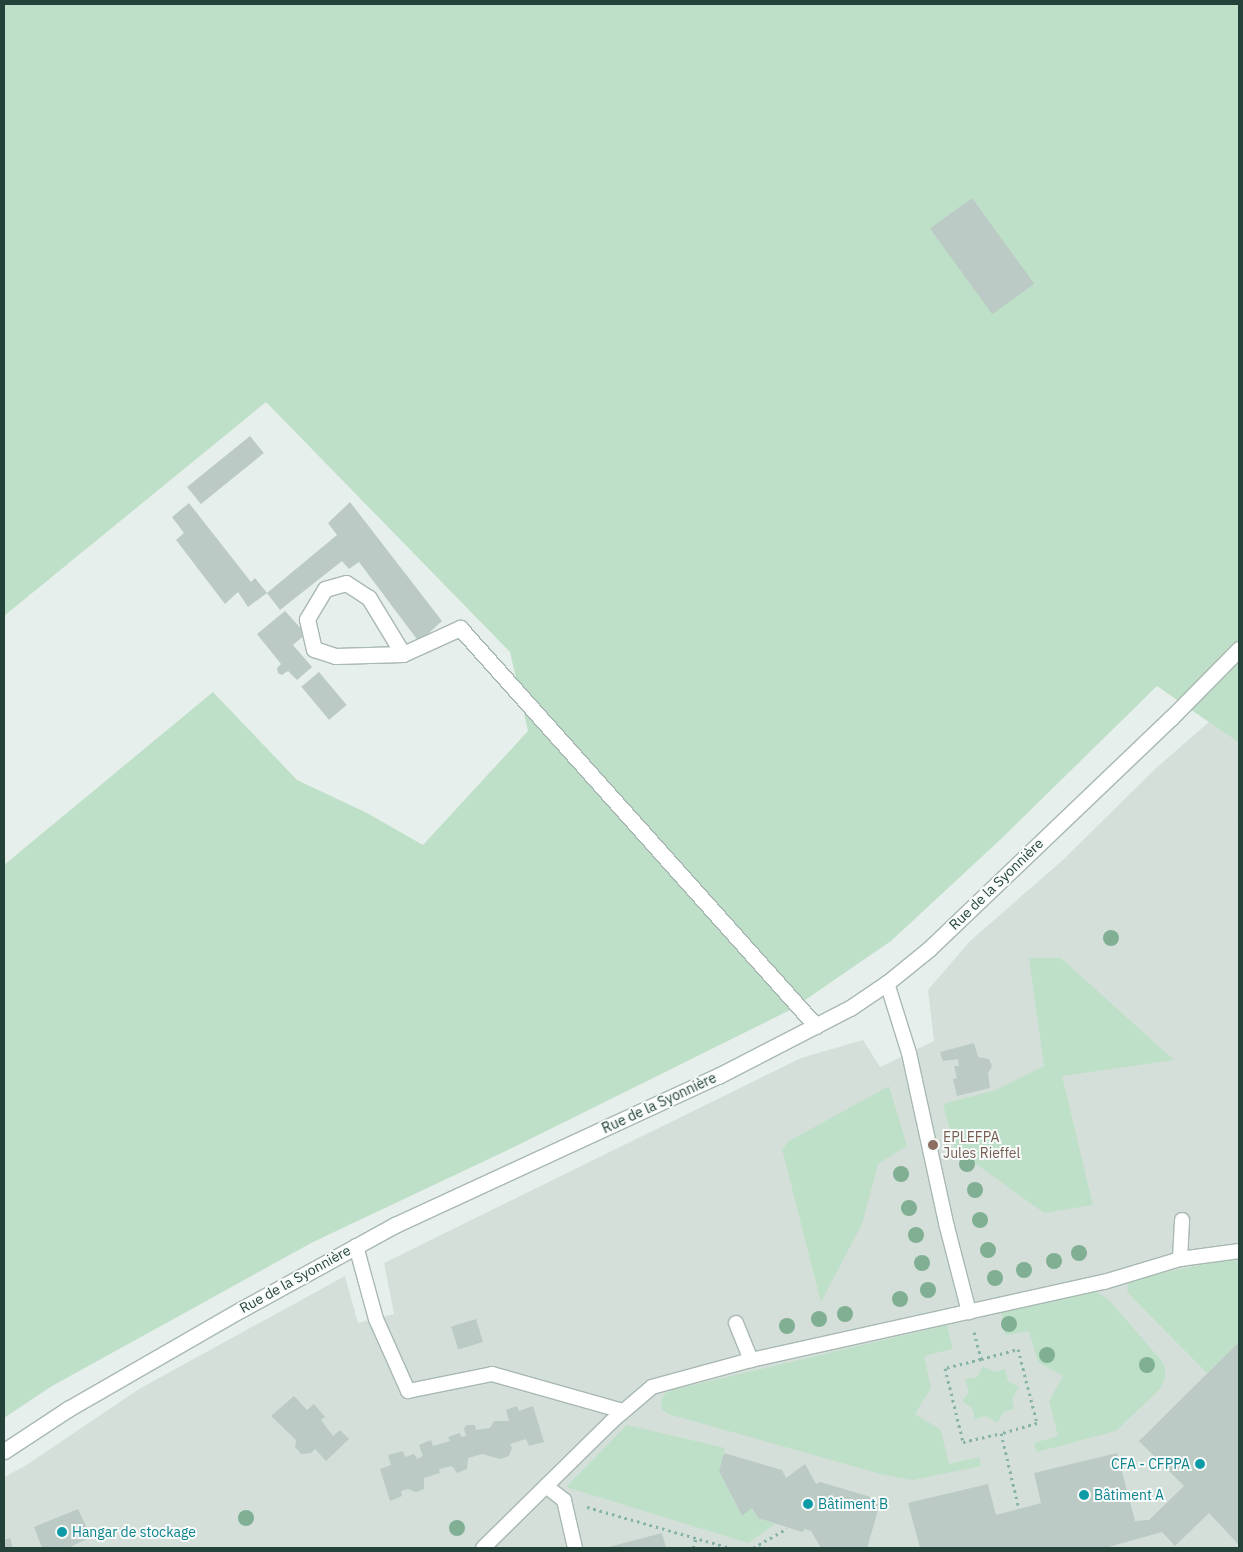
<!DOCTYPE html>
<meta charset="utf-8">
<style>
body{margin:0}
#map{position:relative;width:1243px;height:1552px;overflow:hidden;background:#e6efeb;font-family:"IBM Plex Sans",sans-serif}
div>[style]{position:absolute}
.built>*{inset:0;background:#d4dfda}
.green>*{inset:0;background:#bfe0c8}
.building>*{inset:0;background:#bbcac4;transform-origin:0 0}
.path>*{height:3px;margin-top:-1.5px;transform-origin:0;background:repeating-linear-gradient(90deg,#86b3a5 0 2.5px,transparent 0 6.5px)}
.roads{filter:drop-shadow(1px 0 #a8b8b2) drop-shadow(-1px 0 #a8b8b2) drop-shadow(0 1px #a8b8b2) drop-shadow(0 -1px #a8b8b2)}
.service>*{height:14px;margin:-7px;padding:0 7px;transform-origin:7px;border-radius:7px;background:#fff}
.minor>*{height:15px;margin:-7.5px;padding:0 7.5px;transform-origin:7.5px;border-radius:7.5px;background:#fff}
.tertiary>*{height:15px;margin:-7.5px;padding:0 7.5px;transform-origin:7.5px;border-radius:7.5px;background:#fff}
.trees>*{width:16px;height:16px;margin:-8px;border-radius:50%;background:#80af93}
.dots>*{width:14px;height:14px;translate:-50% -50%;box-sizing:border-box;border:2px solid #f7fbf9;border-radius:50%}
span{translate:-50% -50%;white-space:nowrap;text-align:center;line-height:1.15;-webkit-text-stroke:4px #f7fbf9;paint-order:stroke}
.street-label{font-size:14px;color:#24423a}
.education-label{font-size:14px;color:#785e54}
.left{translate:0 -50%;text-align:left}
.culture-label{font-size:14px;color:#0d838f}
.right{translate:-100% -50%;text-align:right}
.frame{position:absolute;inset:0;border:5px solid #24423a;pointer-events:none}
</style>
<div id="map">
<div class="built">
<i style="clip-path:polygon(1209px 722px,1239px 743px,1239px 1548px,4px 1548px,4px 1477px,25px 1466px,139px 1389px,345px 1276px,358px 1323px,394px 1314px,384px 1263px,801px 1058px,863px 1040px,880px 1067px,934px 1041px,928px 990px,970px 941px,1064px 859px,1155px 769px)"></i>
</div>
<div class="green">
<i style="clip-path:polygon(4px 4px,1239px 4px,1239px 743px,1157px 686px,1002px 838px,891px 941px,792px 1009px,514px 1147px,313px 1242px,52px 1386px,4px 1418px,4px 865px,213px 692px,297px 780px,367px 813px,423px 845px,528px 731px,510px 652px,266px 402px,4px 616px)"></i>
<i style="clip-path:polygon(1029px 958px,1061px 958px,1174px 1060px,1062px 1076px,1093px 1205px,1044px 1213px,955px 1149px,943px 1104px,996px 1090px,1044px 1066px)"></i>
<i style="clip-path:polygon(889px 1086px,907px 1146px,878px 1164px,862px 1224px,821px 1302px,782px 1149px,789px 1141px)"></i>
<i style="clip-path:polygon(1228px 1259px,1239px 1261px,1239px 1342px,1207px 1373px,1127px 1292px,1129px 1280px)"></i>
<i style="clip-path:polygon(1093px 1290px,1108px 1299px,1161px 1360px,1165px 1367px,1165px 1377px,1160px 1389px,1116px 1431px,1037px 1452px,1034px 1443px,1058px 1436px,1049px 1401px,1063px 1376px,1038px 1362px,1029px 1331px,1005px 1335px,1001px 1312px)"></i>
<i style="clip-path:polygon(947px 1325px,953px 1349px,924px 1356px,931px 1388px,915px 1414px,941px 1430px,949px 1464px,979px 1457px,981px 1466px,913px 1480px,884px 1475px,668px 1414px,662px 1409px,661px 1401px,665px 1393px,672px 1390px)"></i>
<i style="clip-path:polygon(983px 1366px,994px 1372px,1005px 1369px,1008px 1381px,1019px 1387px,1012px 1399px,1014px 1409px,1004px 1412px,997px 1423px,986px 1416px,975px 1419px,972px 1408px,962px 1401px,969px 1392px,965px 1379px,977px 1377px)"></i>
<i style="clip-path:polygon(627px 1425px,725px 1448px,719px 1471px,741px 1515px,752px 1508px,758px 1518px,775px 1524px,748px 1543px,566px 1487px)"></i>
</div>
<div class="building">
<i style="left:972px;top:198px;width:106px;height:52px;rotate:54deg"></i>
<i style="left:250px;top:436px;width:22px;height:81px;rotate:51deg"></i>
<i style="clip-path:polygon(350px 502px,442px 621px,419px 642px,359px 562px,349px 569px,342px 561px,280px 610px,267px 593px,337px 535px,328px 523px)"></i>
<i style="clip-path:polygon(189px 503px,251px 582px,255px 578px,267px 593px,248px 607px,238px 592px,225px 604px,176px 540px,184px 533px,172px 517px)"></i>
<i style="clip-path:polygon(285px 611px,306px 634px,293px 645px,312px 667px,297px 680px,288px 671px,282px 675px,278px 673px,277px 668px,281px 664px,257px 634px)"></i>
<i style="left:319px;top:672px;width:43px;height:23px;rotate:50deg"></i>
<i style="clip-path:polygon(974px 1043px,978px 1057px,989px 1059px,992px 1066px,988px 1073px,990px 1088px,957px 1096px,953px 1079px,957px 1078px,954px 1066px,959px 1066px,958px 1059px,943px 1061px,940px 1052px)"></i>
<i style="left:476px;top:1319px;width:24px;height:26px;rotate:73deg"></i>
<i style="clip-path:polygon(1239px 1342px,1239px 1545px,1209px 1513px,1175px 1546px,1162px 1532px,1105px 1548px,920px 1548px,908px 1503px,988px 1484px,996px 1515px,1041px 1503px,1034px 1473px,1117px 1453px,1135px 1521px,1149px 1520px,1184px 1486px,1139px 1441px)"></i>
<i style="clip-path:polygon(294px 1396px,307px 1410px,314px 1404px,325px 1417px,321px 1420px,333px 1436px,340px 1430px,349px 1439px,326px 1461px,315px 1449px,311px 1453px,301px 1454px,295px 1447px,296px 1440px,271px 1416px)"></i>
<i style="clip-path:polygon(517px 1406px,519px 1411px,533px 1406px,544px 1442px,529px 1446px,526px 1439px,510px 1444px,512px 1448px,509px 1456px,500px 1459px,482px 1454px,468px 1458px,467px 1469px,457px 1473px,452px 1466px,439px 1469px,440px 1473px,424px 1478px,424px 1489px,416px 1492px,408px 1489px,401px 1491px,402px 1496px,390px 1501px,380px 1469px,391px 1465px,388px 1455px,403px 1451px,405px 1457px,414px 1454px,417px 1459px,423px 1456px,419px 1445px,431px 1440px,433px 1446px,450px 1441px,448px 1437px,460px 1433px,461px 1437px,466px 1436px,464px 1428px,467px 1425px,475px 1425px,476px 1430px,490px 1428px,494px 1421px,509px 1421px,506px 1410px)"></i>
<i style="clip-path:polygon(724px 1453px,782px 1470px,786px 1478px,805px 1464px,816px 1484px,820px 1482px,881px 1500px,867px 1548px,821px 1548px,811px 1531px,805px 1529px,802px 1532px,758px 1518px,752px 1508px,742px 1516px,719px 1471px)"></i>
<i style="clip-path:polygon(78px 1509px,91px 1537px,68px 1548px,42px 1548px,34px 1527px)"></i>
<i style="clip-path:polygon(662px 1533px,666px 1548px,605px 1548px)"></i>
<i style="clip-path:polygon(10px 1538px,13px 1548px,4px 1548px,4px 1540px)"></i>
</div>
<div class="path">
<i style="left:1239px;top:819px;width:1px;rotate:90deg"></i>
<i style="left:974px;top:1332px;width:28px;rotate:75deg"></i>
<i style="left:981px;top:1359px;width:37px;rotate:166deg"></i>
<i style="left:945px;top:1368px;width:76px;rotate:76.3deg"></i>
<i style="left:963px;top:1442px;width:39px;rotate:-13deg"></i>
<i style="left:1001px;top:1433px;width:78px;rotate:76.7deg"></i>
<i style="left:981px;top:1359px;width:38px;rotate:-15deg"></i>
<i style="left:1018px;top:1349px;width:76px;rotate:75.6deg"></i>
<i style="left:1037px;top:1423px;width:37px;rotate:164deg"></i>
<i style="left:587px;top:1507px;width:150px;rotate:15.9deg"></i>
<i style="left:693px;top:1548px;width:10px;rotate:-73deg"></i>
<i style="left:753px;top:1548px;width:39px;rotate:-30deg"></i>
</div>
<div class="roads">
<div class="service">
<i style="left:887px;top:983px;width:73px;rotate:72.6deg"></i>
<i style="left:909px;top:1053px;width:178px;rotate:77.7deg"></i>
<i style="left:947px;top:1227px;width:88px;rotate:75.5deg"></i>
<i style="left:356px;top:1246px;width:76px;rotate:74.7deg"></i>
<i style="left:376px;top:1319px;width:79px;rotate:66deg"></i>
<i style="left:408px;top:1391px;width:86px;rotate:-11.4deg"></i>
<i style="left:492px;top:1374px;width:136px;rotate:15.8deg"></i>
<i style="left:1180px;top:1259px;width:39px;rotate:-87deg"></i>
<i style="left:736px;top:1323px;width:40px;rotate:68deg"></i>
<i style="left:546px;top:1486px;width:23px;rotate:38deg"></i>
<i style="left:564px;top:1500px;width:49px;rotate:77.1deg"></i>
<i style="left:483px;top:1548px;width:180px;rotate:-44.5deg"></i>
<i style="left:611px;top:1422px;width:54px;rotate:-40.5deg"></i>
<i style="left:652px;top:1387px;width:103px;rotate:-15.3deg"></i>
<i style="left:751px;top:1360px;width:362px;rotate:-12.5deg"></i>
<i style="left:1104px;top:1282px;width:79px;rotate:-16.8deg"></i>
<i style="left:1180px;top:1259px;width:60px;rotate:-7.7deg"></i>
</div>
<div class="minor">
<i style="left:403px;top:654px;width:66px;rotate:-121.3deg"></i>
<i style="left:369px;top:598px;width:27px;rotate:-147deg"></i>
<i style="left:346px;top:583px;width:22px;rotate:164deg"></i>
<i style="left:325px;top:589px;width:35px;rotate:121deg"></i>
<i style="left:307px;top:619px;width:31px;rotate:77deg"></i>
<i style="left:314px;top:649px;width:22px;rotate:18deg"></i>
<i style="left:335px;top:656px;width:68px;rotate:-1.7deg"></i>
<i style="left:403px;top:654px;width:63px;rotate:-24.5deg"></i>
<i style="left:460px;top:628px;width:534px;rotate:48.19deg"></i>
</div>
<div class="tertiary">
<i style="left:4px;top:1451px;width:77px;rotate:-33.3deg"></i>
<i style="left:68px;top:1409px;width:201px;rotate:-29.9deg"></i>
<i style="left:242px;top:1309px;width:175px;rotate:-28.8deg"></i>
<i style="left:395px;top:1225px;width:356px;rotate:-24.8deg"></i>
<i style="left:718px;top:1076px;width:148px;rotate:-27.3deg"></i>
<i style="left:850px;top:1008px;width:45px;rotate:-34deg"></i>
<i style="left:887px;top:983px;width:55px;rotate:-39.1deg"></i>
<i style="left:930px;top:948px;width:333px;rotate:-43.7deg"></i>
<i style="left:1171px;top:718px;width:97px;rotate:-45.4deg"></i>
</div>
</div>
<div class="trees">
<i style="left:1111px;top:938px"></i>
<i style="left:967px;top:1164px"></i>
<i style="left:901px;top:1174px"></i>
<i style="left:975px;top:1190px"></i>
<i style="left:909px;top:1208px"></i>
<i style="left:980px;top:1220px"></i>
<i style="left:916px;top:1235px"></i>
<i style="left:988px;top:1250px"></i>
<i style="left:1079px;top:1253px"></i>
<i style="left:1054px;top:1261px"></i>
<i style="left:922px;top:1263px"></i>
<i style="left:1024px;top:1270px"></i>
<i style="left:995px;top:1278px"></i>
<i style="left:928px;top:1290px"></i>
<i style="left:900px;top:1299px"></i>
<i style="left:845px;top:1314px"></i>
<i style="left:819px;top:1319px"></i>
<i style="left:1009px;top:1324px"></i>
<i style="left:787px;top:1326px"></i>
<i style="left:1047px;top:1355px"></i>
<i style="left:1147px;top:1365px"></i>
<i style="left:246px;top:1518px"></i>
<i style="left:457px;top:1528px"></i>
</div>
<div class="dots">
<i style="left:933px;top:1145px;background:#8d6e63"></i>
<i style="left:1200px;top:1464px;background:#0f9aa8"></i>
<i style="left:1084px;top:1495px;background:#0f9aa8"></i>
<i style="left:808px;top:1504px;background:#0f9aa8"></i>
<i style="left:62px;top:1532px;background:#0f9aa8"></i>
</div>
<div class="street-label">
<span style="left:996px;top:884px;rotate:-44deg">Rue de la Syonnière</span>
<span style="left:659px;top:1103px;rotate:-25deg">Rue de la Syonnière</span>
<span style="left:295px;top:1279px;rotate:-29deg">Rue de la Syonnière</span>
</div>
<div class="education-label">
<span class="left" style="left:943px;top:1145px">EPLEFPA<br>Jules Rieffel</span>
</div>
<div class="culture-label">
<span class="right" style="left:1190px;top:1464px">CFA - CFPPA</span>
<span class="left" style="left:1094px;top:1495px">Bâtiment A</span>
<span class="left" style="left:818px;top:1504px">Bâtiment B</span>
<span class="left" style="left:72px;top:1532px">Hangar de stockage</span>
</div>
<div class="frame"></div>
</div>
